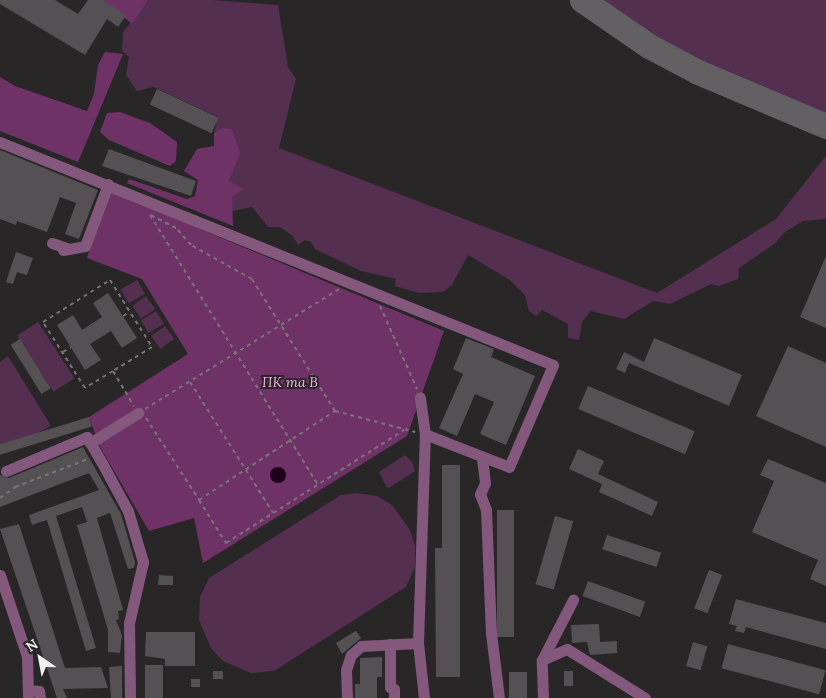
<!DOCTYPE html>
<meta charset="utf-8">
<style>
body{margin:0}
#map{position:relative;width:826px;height:698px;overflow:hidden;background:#292628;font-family:Lora,serif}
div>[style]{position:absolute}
.green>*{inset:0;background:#552f4f;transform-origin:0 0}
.forest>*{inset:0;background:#6f3267}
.water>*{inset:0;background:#1c0119}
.round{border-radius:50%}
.taxiway>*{height:25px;margin:-12.5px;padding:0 12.5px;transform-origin:12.5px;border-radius:12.5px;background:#626062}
.building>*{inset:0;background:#545053;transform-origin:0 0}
.path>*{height:2px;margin-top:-1px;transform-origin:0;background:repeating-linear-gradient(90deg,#787577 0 4px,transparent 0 8px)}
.minor>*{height:11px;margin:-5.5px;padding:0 5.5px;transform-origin:5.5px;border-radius:5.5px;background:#84587d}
span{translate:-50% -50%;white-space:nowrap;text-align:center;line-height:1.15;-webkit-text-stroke:4px #292628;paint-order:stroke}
.park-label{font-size:14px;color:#f6aeeb;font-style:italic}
.north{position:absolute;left:15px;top:633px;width:50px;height:50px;-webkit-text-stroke:4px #292628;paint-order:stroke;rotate:327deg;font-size:14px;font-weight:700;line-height:20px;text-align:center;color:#f2f0f2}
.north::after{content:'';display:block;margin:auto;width:18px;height:22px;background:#f2f0f2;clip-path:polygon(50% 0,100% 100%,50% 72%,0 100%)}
</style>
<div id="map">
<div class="green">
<i style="clip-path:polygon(148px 0,213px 0,278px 5px,288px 67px,296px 79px,279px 148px,657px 293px,776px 219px,826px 156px,826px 219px,803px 221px,785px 232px,774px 244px,739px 268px,738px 279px,719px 286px,711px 284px,670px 304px,653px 301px,624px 319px,591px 311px,582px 322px,579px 340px,568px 338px,568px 324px,542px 310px,536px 316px,529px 311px,525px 295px,510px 280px,468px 255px,452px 285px,443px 292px,419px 293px,395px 286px,396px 279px,361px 271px,315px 249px,311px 242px,305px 240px,298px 245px,293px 236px,280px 227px,268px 227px,252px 207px,232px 211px,229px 181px,233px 169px,222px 128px,214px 133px,218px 117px,153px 87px,137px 91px,126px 75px,129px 57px,122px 51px,123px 32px)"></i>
<i style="clip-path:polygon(598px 0,826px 0,826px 115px,703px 63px,654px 38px)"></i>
<i style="left:137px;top:280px;width:16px;height:19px;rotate:60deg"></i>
<i style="left:146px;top:296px;width:16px;height:17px;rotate:55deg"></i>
<i style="left:156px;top:311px;width:15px;height:18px;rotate:58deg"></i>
<i style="left:38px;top:322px;width:67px;height:25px;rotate:57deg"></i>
<i style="left:165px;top:326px;width:16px;height:17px;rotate:55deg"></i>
<i style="clip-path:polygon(8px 356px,51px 426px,0 452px,0 362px)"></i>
<i style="clip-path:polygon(405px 455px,412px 462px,415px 471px,389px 488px,386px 486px,379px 472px)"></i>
<i style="clip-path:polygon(356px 493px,377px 496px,392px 505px,410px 530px,415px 546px,415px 567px,406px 587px,274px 671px,251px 673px,223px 661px,211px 648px,199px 620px,200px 597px,209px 578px,341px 495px)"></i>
</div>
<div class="forest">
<i style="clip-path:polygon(104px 0,148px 0,132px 24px)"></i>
<i style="clip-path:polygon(105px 52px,123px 54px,78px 162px,0 131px,0 77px,15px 86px,87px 111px,94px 94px,98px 65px)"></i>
<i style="clip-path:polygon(120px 112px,150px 123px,177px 142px,176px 161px,170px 166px,109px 140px,100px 132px,107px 113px)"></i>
<i style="clip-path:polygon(222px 128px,232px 129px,240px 153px,229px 181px,243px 189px,232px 197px,233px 226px,127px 183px,129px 179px,187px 199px,195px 196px,198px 180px,184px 171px,197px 149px,214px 146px,214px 133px)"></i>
<i style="clip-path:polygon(108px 187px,207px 232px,444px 331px,407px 436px,203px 563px,194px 518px,149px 531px,100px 447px,89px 417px,188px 354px,142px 279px,87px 258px)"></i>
</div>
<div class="water">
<i class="round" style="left:270px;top:467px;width:16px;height:16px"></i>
</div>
<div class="taxiway">
<i style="left:582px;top:0;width:81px;rotate:34.5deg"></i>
<i style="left:649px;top:46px;width:55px;rotate:28deg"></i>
<i style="left:698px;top:72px;width:139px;rotate:22.9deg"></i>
</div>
<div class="building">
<i style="clip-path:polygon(0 0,55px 0,78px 14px,88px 0,104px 0,126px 16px,118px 27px,107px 19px,85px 55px,0 4px)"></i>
<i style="left:157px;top:89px;width:68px;height:17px;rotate:25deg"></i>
<i style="clip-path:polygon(109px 149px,196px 181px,191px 196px,102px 166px)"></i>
<i style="clip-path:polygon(0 150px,98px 190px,79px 239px,65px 234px,76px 203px,60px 197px,47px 232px,17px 221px,16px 225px,0 219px)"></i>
<i style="clip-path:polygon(16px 252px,33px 258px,27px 275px,17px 272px,13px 284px,6px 282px)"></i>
<i style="clip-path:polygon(826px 256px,826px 328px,800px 317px)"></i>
<i style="clip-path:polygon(108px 293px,137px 338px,122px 348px,111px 331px,90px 344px,101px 360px,85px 370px,57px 325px,73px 315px,82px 330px,102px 317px,93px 303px)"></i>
<i style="clip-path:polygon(466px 338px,494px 349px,491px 357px,535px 376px,506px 445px,480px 434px,494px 402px,475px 394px,457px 436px,439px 428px,463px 374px,453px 369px)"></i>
<i style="clip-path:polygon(654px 338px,742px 375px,729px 406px,629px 363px,625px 373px,616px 369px,624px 352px,644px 362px)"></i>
<i style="left:20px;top:339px;width:58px;height:11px;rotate:58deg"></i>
<i style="clip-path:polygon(788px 346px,826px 363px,826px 447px,756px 416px)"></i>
<i style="left:588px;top:386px;width:116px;height:25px;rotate:23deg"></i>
<i style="left:89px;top:417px;width:10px;height:97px;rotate:73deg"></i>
<i style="clip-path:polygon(83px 447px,121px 514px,135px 562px,134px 568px,128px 569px,110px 513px,97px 518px,123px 610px,118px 611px,119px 619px,116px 620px,122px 635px,120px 653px,108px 652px,108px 630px,77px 525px,87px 522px,82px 507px,56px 516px,96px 648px,86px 651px,47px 520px,32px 525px,29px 515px,99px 490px,89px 473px,0 507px,0 475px,9px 478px)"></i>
<i style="clip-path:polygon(578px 449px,604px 461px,598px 474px,658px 502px,652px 516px,599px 492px,602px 484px,569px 469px)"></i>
<i style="clip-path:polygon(768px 459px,826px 483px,826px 586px,810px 579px,818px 560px,752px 532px,774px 481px,760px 475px)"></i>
<i style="clip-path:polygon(442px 465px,460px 465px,460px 677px,436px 677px,435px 548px,442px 548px)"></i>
<i style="left:497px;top:510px;width:17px;height:127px"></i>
<i style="left:555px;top:516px;width:19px;height:71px;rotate:16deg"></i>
<i style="clip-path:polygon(19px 524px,65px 668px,101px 667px,108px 688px,63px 689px,67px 698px,57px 698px,0 529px)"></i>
<i style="left:607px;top:535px;width:57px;height:15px;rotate:18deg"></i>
<i style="left:709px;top:570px;width:14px;height:41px;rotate:21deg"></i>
<i style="clip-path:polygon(159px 575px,173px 576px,173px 585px,158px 585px)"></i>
<i style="left:588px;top:581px;width:61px;height:16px;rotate:20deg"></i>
<i style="clip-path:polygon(736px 599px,826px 623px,826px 649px,746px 627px,744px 633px,735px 631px,737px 626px,729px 624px)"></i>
<i style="clip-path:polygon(599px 624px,600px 642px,617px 641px,617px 653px,590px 655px,587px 642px,572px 643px,571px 625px)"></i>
<i style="clip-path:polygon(356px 631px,361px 638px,342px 654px,336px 643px)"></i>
<i style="clip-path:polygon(146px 632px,195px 632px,195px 666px,165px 666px,165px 659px,145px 656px)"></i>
<i style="left:693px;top:642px;width:15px;height:25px;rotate:16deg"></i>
<i style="left:728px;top:644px;width:101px;height:25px;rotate:15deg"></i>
<i style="clip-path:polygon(382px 657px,382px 677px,377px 677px,377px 698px,355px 698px,355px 684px,360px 684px,360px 658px)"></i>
<i style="left:163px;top:665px;width:33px;height:18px;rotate:90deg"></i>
<i style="clip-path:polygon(122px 666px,122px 698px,111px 698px,109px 667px)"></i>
<i style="left:213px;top:671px;width:10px;height:8px"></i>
<i style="left:564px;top:671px;width:9px;height:15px"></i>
<i style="left:509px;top:672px;width:18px;height:26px"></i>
<i style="left:191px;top:679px;width:9px;height:8px"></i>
</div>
<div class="path">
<i style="left:150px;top:215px;width:318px;rotate:58.1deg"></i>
<i style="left:380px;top:306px;width:91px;rotate:66deg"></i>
<i style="left:123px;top:316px;width:8px;rotate:-30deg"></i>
<i style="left:63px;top:352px;width:9px;rotate:-32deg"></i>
<i style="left:113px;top:371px;width:33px;rotate:149deg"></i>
<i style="left:85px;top:388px;width:78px;rotate:-122.5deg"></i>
<i style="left:43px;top:322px;width:79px;rotate:-32.1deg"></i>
<i style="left:110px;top:280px;width:79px;rotate:57.9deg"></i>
<i style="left:152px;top:347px;width:46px;rotate:148.4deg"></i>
<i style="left:113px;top:371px;width:41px;rotate:59deg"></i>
<i style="left:190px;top:382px;width:155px;rotate:57.6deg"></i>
<i style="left:145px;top:409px;width:228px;rotate:-31.7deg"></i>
<i style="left:335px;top:411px;width:83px;rotate:14.7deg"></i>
<i style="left:146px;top:418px;width:98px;rotate:57.1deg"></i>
<i style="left:199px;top:500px;width:163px;rotate:-33.2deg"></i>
<i style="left:335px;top:411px;width:156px;rotate:-122.2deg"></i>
<i style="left:252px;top:279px;width:70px;rotate:-150.9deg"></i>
<i style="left:191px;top:245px;width:23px;rotate:-131deg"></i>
<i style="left:176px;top:228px;width:30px;rotate:-153deg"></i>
<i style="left:0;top:498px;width:19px;rotate:-36deg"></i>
<i style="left:15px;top:487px;width:78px;rotate:-21deg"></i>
<i style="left:199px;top:500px;width:51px;rotate:57.9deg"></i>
<i style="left:226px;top:543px;width:211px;rotate:-32.4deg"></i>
</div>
<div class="minor">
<i style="left:0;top:142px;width:596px;rotate:21.96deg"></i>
<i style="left:553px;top:365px;width:111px;rotate:113.3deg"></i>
<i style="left:509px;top:467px;width:90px;rotate:-158.6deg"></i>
<i style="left:425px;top:434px;width:37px;rotate:-98deg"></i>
<i style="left:52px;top:243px;width:18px;rotate:19deg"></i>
<i style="left:63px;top:250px;width:22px;rotate:-10deg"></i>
<i style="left:85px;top:246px;width:66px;rotate:-69.6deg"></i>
<i style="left:90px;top:443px;width:57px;rotate:-32deg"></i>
<i style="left:482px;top:458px;width:25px;rotate:83deg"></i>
<i style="left:485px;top:483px;width:12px;rotate:114deg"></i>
<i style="left:480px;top:494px;width:17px;rotate:69deg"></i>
<i style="left:486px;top:510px;width:123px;rotate:87.7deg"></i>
<i style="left:491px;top:633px;width:65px;rotate:83deg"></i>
<i style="left:6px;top:471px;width:88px;rotate:-22.8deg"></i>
<i style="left:87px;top:437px;width:30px;rotate:60deg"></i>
<i style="left:102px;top:463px;width:55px;rotate:61.6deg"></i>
<i style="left:128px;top:511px;width:53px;rotate:73.6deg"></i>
<i style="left:143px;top:562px;width:63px;rotate:102.9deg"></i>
<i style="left:129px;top:623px;width:75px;rotate:89.2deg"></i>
<i style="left:0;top:575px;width:85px;rotate:71.6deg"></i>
<i style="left:27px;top:656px;width:42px;rotate:88.6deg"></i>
<i style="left:390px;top:644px;width:43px;rotate:90deg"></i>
<i style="left:390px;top:687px;width:4px;rotate:27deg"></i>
<i style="left:394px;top:689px;width:9px;rotate:90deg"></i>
<i style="left:542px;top:660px;width:68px;rotate:-62.7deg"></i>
<i style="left:28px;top:690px;width:11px;rotate:5deg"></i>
<i style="left:39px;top:691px;width:7px;rotate:82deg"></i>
<i style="left:347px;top:698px;width:28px;rotate:-92deg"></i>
<i style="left:346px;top:670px;width:16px;rotate:-72deg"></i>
<i style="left:351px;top:655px;width:13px;rotate:-42deg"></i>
<i style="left:361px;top:646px;width:57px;rotate:-3deg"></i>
<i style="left:424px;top:698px;width:55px;rotate:-96.2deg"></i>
<i style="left:418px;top:643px;width:209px;rotate:-88.1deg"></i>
<i style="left:543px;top:698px;width:38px;rotate:-92deg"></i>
<i style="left:542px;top:660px;width:27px;rotate:-24deg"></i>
<i style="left:567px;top:649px;width:92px;rotate:32.1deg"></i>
</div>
<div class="park-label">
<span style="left:290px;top:382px">ПК та В</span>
</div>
<div class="north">N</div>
</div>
